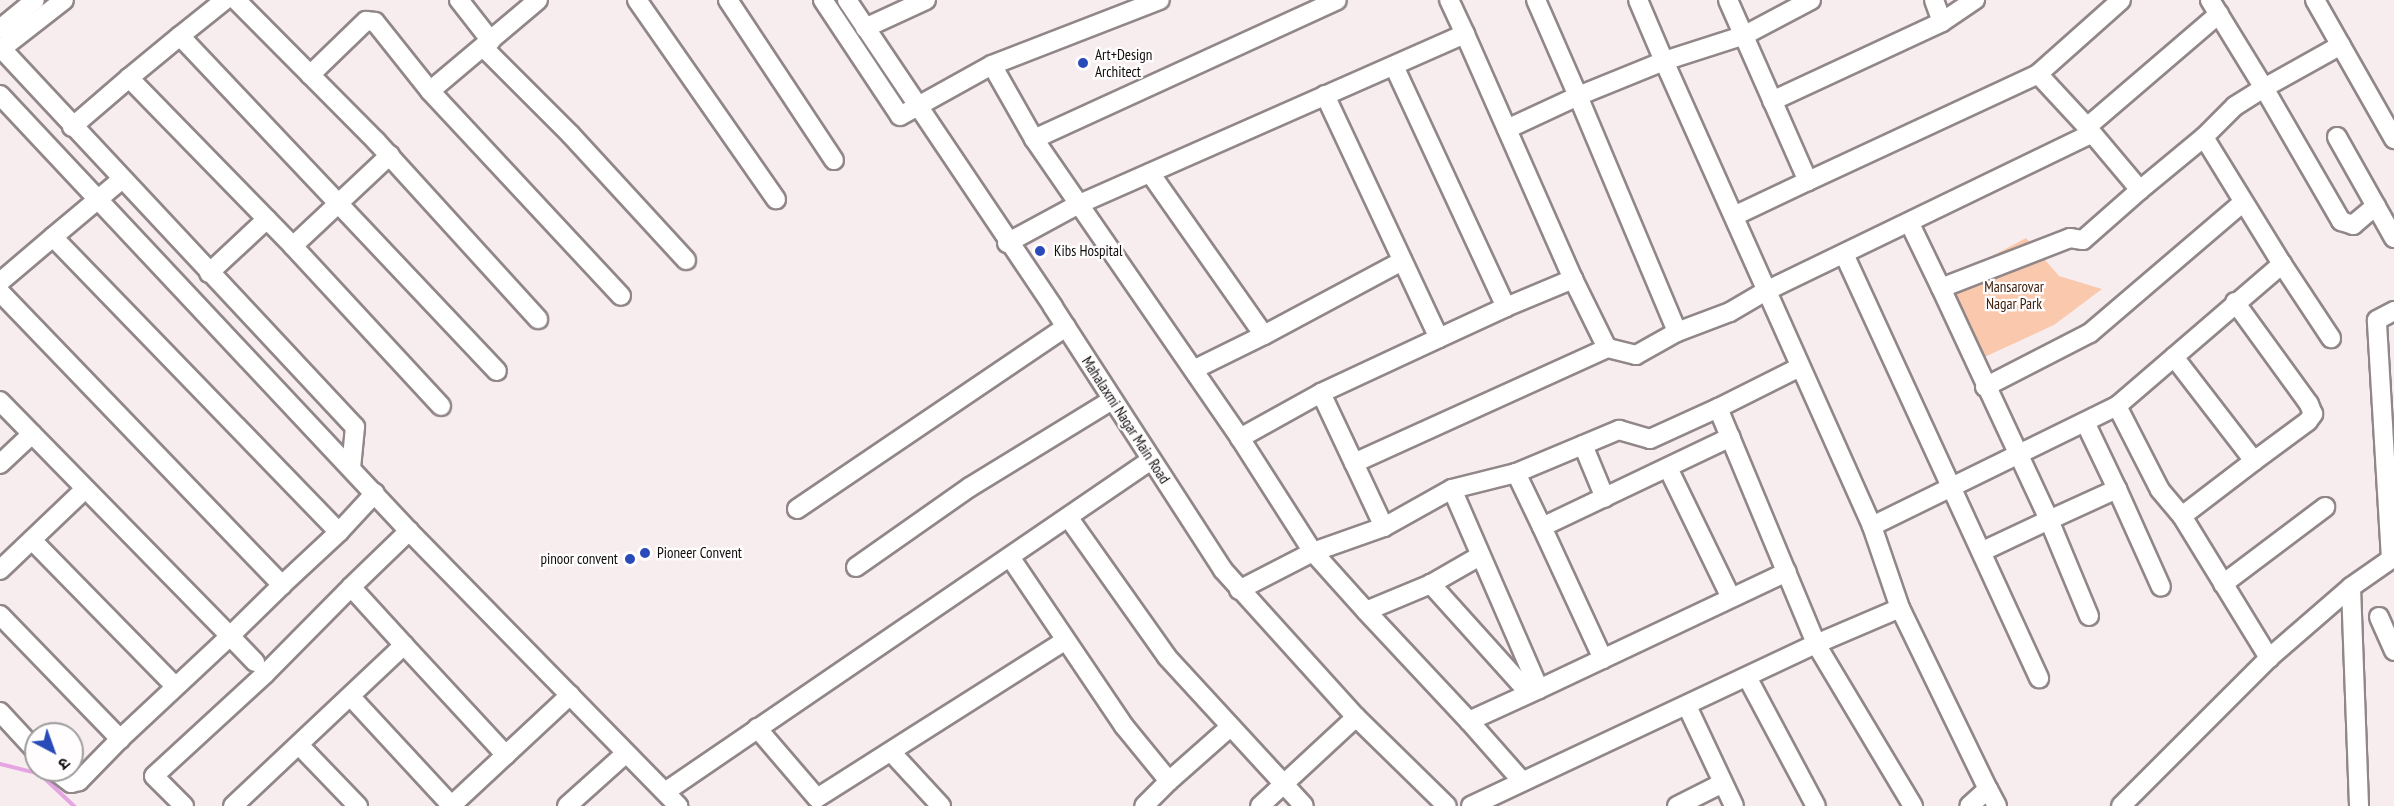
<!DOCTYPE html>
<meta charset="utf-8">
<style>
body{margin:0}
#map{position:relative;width:2394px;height:806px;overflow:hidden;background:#f8edee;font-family:"PT Sans Narrow","Noto Sans Devanagari",sans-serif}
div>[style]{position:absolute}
.green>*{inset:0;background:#fac8ac}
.stream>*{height:4px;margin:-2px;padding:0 2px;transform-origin:2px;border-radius:2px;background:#e6a4e3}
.roads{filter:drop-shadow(2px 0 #918788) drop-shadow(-2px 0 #918788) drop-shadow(0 2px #918788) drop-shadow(0 -2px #918788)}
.minor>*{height:18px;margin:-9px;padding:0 9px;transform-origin:9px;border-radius:9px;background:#fff}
.dots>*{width:16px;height:16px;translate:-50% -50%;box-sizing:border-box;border:3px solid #fffdfd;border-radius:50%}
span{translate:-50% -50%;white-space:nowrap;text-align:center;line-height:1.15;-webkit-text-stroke:4.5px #fffdfd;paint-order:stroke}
.poi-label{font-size:15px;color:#100d0d}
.left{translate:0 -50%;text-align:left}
.right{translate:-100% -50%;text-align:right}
.park-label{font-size:15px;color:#3f200d}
.street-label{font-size:15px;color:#100d0d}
.north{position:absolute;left:24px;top:722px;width:60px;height:60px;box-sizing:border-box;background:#fffdfd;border:2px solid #9f9d9d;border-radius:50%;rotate:139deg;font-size:16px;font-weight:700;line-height:24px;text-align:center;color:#100d0d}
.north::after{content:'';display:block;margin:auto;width:21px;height:27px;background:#294ab9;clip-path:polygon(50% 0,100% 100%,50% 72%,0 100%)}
</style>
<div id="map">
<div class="green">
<i style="clip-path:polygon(2026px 238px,2059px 276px,2102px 289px,2054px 325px,1980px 359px,1943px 282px)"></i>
</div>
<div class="stream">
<i style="left:0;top:764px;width:41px;rotate:14deg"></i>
<i style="left:40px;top:774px;width:47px;rotate:43.3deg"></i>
</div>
<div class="roads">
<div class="minor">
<i style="left:236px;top:0;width:199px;rotate:45.2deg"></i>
<i style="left:376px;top:141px;width:241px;rotate:47.7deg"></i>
<i style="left:459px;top:0;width:52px;rotate:52deg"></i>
<i style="left:637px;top:0;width:243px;rotate:55.1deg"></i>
<i style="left:728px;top:0;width:192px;rotate:56.5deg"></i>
<i style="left:823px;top:0;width:139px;rotate:56.4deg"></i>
<i style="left:900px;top:116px;width:105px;rotate:-29deg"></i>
<i style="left:992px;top:65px;width:180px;rotate:-21.2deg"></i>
<i style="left:847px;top:0;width:370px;rotate:56.1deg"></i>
<i style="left:1053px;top:307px;width:313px;rotate:57.1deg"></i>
<i style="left:1223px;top:570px;width:198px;rotate:47.9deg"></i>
<i style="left:1356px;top:717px;width:127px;rotate:44.4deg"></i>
<i style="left:1536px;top:0;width:105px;rotate:66.4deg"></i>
<i style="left:1578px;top:96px;width:93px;rotate:-22.1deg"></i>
<i style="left:1664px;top:61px;width:66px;rotate:-113.1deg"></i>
<i style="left:1728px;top:0;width:198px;rotate:66.2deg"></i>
<i style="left:1808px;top:181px;width:254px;rotate:-24.9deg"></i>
<i style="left:2038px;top:74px;width:111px;rotate:-41.7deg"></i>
<i style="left:1811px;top:0;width:75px;rotate:152.1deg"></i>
<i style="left:1745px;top:35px;width:85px;rotate:162.2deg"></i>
<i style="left:1664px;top:61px;width:509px;rotate:65.9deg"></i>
<i style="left:1872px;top:526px;width:273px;rotate:-26.1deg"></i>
<i style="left:2117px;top:406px;width:218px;rotate:-40.7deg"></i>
<i style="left:2282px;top:264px;width:149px;rotate:-121.6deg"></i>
<i style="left:2204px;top:137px;width:83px;rotate:140.4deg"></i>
<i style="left:2140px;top:190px;width:82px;rotate:-130.1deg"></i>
<i style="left:2087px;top:127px;width:174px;rotate:-40.6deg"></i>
<i style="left:2210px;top:0;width:103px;rotate:58.5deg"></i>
<i style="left:2264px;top:88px;width:88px;rotate:-29.2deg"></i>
<i style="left:2315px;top:0;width:160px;rotate:60.4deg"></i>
<i style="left:1942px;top:22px;width:40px;rotate:-34deg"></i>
<i style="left:865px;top:28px;width:67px;rotate:-24.7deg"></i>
<i style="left:0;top:29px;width:45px;rotate:-39.6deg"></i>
<i style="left:180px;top:36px;width:58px;rotate:-38.7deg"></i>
<i style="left:0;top:47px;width:520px;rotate:46.95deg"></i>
<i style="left:355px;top:427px;width:41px;rotate:95.6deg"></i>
<i style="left:484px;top:48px;width:123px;rotate:45deg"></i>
<i style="left:571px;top:135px;width:170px;rotate:47.4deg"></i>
<i style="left:0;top:50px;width:81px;rotate:-38deg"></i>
<i style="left:992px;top:65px;width:85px;rotate:60.4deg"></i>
<i style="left:1034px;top:139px;width:333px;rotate:-24.6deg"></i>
<i style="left:1394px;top:66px;width:266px;rotate:65.1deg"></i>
<i style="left:1506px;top:307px;width:73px;rotate:-22.7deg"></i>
<i style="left:1573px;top:279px;width:268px;rotate:-113.8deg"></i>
<i style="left:2038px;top:74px;width:72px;rotate:47.2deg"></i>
<i style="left:310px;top:75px;width:78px;rotate:-44deg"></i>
<i style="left:366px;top:21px;width:9px;rotate:6deg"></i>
<i style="left:375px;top:22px;width:88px;rotate:51.4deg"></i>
<i style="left:430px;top:91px;width:280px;rotate:47deg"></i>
<i style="left:430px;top:91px;width:141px;rotate:-40.1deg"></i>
<i style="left:0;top:95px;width:598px;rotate:46.83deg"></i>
<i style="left:409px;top:531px;width:385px;rotate:45.6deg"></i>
<i style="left:1325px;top:95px;width:268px;rotate:64.9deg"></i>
<i style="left:1439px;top:338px;width:74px;rotate:-24.8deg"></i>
<i style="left:1772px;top:101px;width:187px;rotate:-24.9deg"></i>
<i style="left:1942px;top:22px;width:23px;rotate:-110deg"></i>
<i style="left:72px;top:127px;width:75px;rotate:-40.7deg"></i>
<i style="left:1507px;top:129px;width:78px;rotate:-24.9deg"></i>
<i style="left:1578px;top:96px;width:256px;rotate:67.2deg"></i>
<i style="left:1677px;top:332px;width:47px;rotate:150.7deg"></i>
<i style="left:1636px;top:355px;width:30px;rotate:-166deg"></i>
<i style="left:2204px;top:137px;width:44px;rotate:-45deg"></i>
<i style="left:2235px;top:106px;width:34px;rotate:-32deg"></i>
<i style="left:2264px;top:88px;width:154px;rotate:59.9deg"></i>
<i style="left:2341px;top:221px;width:13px;rotate:18deg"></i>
<i style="left:2353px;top:225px;width:30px;rotate:-40deg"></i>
<i style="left:2337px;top:137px;width:116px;rotate:60.6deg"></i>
<i style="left:1034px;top:139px;width:363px;rotate:55.4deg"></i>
<i style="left:1150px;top:173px;width:198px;rotate:54.9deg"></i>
<i style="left:1264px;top:335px;width:157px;rotate:-28.2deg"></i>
<i style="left:1734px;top:216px;width:82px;rotate:-25.3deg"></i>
<i style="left:1910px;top:224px;width:71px;rotate:64.2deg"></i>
<i style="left:1941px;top:288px;width:138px;rotate:-21.2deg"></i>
<i style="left:2070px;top:238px;width:13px;rotate:9deg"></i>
<i style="left:2083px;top:240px;width:76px;rotate:-41.3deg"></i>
<i style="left:53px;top:237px;width:89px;rotate:-40deg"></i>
<i style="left:1007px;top:243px;width:80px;rotate:-28.5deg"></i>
<i style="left:1077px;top:205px;width:424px;rotate:-23.8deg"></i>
<i style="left:1465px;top:34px;width:38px;rotate:-115deg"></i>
<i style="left:293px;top:246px;width:133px;rotate:-43.2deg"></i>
<i style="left:1844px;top:254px;width:467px;rotate:65.3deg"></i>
<i style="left:2282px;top:264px;width:89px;rotate:56.5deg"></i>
<i style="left:209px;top:273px;width:79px;rotate:-43deg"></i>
<i style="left:0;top:282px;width:70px;rotate:-40.3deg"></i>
<i style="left:53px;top:237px;width:411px;rotate:45.9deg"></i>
<i style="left:339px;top:532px;width:53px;rotate:-47.3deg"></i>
<i style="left:1941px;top:288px;width:256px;rotate:65deg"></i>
<i style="left:2049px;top:520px;width:75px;rotate:-24.5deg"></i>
<i style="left:2117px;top:489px;width:72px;rotate:-115.5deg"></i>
<i style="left:0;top:292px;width:407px;rotate:46.1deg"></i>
<i style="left:282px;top:585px;width:73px;rotate:135.6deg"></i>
<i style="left:230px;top:636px;width:329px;rotate:-134.4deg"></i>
<i style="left:1677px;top:332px;width:57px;rotate:-20.7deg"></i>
<i style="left:1730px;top:312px;width:42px;rotate:-30.3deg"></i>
<i style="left:1766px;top:291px;width:361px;rotate:-25.8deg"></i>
<i style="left:1439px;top:338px;width:130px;rotate:155deg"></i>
<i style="left:1321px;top:393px;width:93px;rotate:150.9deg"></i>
<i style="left:1240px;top:438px;width:135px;rotate:57.4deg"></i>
<i style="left:1313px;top:552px;width:75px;rotate:-19.4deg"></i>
<i style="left:1384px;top:527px;width:71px;rotate:-115.1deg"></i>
<i style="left:1354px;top:463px;width:278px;rotate:-24.4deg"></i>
<i style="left:1607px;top:348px;width:77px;rotate:-116.2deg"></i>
<i style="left:2174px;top:357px;width:131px;rotate:52.4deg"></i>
<i style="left:2254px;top:461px;width:67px;rotate:-36.5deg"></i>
<i style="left:2308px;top:421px;width:9px;rotate:-54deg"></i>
<i style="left:2313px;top:414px;width:11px;rotate:-112deg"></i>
<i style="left:2309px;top:404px;width:126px;rotate:-126deg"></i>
<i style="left:1800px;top:367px;width:92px;rotate:153.4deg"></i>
<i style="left:1718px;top:408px;width:256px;rotate:67.4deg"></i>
<i style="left:1816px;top:644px;width:91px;rotate:-23.2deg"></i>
<i style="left:1900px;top:608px;width:87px;rotate:-108.9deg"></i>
<i style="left:1195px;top:369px;width:77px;rotate:-26.2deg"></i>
<i style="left:1985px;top:387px;width:118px;rotate:-27.2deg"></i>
<i style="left:2090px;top:333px;width:200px;rotate:-40.5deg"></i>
<i style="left:1321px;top:393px;width:77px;rotate:64.8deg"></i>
<i style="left:441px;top:406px;width:218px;rotate:-132.8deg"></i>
<i style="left:293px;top:246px;width:235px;rotate:-134.3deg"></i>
<i style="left:129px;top:78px;width:66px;rotate:-39.5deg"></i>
<i style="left:180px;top:36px;width:461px;rotate:46.6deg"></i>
<i style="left:2117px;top:406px;width:94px;rotate:62.9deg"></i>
<i style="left:2160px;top:490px;width:34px;rotate:50deg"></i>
<i style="left:2182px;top:516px;width:91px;rotate:-37.4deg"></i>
<i style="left:1583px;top:445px;width:57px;rotate:67.5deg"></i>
<i style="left:0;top:464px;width:44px;rotate:-43.2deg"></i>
<i style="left:1668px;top:468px;width:144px;rotate:64.1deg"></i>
<i style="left:1452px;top:489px;width:218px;rotate:66.5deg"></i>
<i style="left:2117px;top:489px;width:107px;rotate:65.8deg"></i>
<i style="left:797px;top:509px;width:325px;rotate:-34.1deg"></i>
<i style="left:2182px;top:516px;width:167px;rotate:58.5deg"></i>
<i style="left:1068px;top:517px;width:171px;rotate:54.7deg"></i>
<i style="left:1167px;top:657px;width:202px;rotate:47.4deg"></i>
<i style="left:1384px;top:527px;width:78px;rotate:-29.2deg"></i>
<i style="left:1452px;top:489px;width:66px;rotate:-14deg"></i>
<i style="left:1542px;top:527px;width:60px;rotate:-115.7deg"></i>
<i style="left:1516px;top:473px;width:112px;rotate:-22.7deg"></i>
<i style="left:1619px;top:430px;width:32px;rotate:16deg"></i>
<i style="left:1650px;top:439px;width:75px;rotate:-24.5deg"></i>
<i style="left:32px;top:540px;width:204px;rotate:45.6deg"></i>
<i style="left:1983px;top:551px;width:73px;rotate:-25.2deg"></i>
<i style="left:2049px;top:520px;width:104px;rotate:67.4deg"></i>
<i style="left:1010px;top:557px;width:204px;rotate:56deg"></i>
<i style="left:1124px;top:726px;width:71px;rotate:50.7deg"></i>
<i style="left:1169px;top:781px;width:35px;rotate:135deg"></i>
<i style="left:2391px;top:559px;width:239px;rotate:-93.4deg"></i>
<i style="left:2377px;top:320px;width:19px;rotate:-28deg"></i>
<i style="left:856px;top:567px;width:139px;rotate:-35.1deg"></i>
<i style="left:970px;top:487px;width:167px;rotate:-31.5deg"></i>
<i style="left:0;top:570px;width:117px;rotate:-43.6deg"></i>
<i style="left:1431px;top:584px;width:54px;rotate:-29.9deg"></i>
<i style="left:2223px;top:584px;width:128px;rotate:-37deg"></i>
<i style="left:282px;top:585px;width:78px;rotate:-42.9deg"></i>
<i style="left:351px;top:587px;width:81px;rotate:-44deg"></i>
<i style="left:2351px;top:587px;width:219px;rotate:87.9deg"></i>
<i style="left:1239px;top:590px;width:83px;rotate:-27.2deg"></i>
<i style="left:1313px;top:552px;width:79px;rotate:48.1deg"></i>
<i style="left:1900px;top:608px;width:201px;rotate:64.1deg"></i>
<i style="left:1988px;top:789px;width:25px;rotate:138deg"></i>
<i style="left:0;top:615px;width:173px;rotate:45.9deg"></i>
<i style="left:120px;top:739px;width:59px;rotate:134.3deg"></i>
<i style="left:79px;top:781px;width:8px;rotate:166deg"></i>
<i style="left:71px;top:783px;width:21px;rotate:-143deg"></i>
<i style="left:2379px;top:617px;width:37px;rotate:66deg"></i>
<i style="left:404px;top:645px;width:150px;rotate:47.2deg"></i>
<i style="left:1603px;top:659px;width:145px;rotate:-114.8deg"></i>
<i style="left:1542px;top:527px;width:209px;rotate:-25.5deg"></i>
<i style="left:1747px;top:677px;width:146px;rotate:61.9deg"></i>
<i style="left:1529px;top:693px;width:147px;rotate:-132deg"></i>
<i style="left:1431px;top:584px;width:70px;rotate:157.4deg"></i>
<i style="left:1366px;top:611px;width:151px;rotate:46.9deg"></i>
<i style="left:1469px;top:721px;width:77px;rotate:-24.6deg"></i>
<i style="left:1539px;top:689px;width:274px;rotate:-25.3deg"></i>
<i style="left:351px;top:697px;width:149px;rotate:47.2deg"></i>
<i style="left:1687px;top:706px;width:110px;rotate:64.8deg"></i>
<i style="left:0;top:712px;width:53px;rotate:47.3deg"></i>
<i style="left:1469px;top:721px;width:79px;rotate:48.6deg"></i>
<i style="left:757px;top:728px;width:92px;rotate:49.4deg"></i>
<i style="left:817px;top:798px;width:293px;rotate:-32.4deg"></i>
<i style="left:120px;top:739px;width:151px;rotate:-43.1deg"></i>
<i style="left:230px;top:636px;width:36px;rotate:46deg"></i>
<i style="left:299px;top:745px;width:85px;rotate:46deg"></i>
<i style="left:892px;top:753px;width:72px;rotate:47.2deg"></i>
<i style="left:1169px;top:781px;width:80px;rotate:-41.5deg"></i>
<i style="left:1988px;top:789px;width:19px;rotate:62deg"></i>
<i style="left:665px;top:792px;width:589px;rotate:-34.34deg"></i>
<i style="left:184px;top:806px;width:42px;rotate:-135deg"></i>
<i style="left:154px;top:776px;width:151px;rotate:-42.6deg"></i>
<i style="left:265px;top:674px;width:122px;rotate:-45.3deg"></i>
<i style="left:351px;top:587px;width:79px;rotate:47.6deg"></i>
<i style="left:404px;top:645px;width:235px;rotate:136.7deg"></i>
<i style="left:451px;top:806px;width:163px;rotate:-43deg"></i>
<i style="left:567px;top:806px;width:79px;rotate:-41.9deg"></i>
<i style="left:1260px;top:806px;width:131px;rotate:-42.8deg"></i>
<i style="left:1471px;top:806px;width:381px;rotate:-25.2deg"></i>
<i style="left:1816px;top:644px;width:189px;rotate:59.1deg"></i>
<i style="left:1677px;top:806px;width:51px;rotate:-26.6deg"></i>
<i style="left:2121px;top:806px;width:209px;rotate:-45deg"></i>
<i style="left:2269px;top:658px;width:108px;rotate:-40.9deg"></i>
<i style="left:2351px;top:587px;width:52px;rotate:-34.9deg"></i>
</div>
</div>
<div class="dots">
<i style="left:1083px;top:63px;background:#294ab9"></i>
<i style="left:1040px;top:251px;background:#294ab9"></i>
<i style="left:645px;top:553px;background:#294ab9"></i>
<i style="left:630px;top:559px;background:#294ab9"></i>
</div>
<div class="poi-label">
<span class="left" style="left:1095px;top:63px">Art+Design<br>Architect</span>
<span class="left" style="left:1054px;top:251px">Kibs Hospital</span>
<span class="left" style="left:657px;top:553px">Pioneer Convent</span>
<span class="right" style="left:618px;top:559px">pinoor convent</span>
</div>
<div class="park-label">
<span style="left:2014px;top:295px">Mansarovar<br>Nagar Park</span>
</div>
<div class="street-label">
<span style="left:1126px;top:420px;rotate:57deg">Mahalaxmi Nagar Main Road</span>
</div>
<div class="north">उ</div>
</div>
